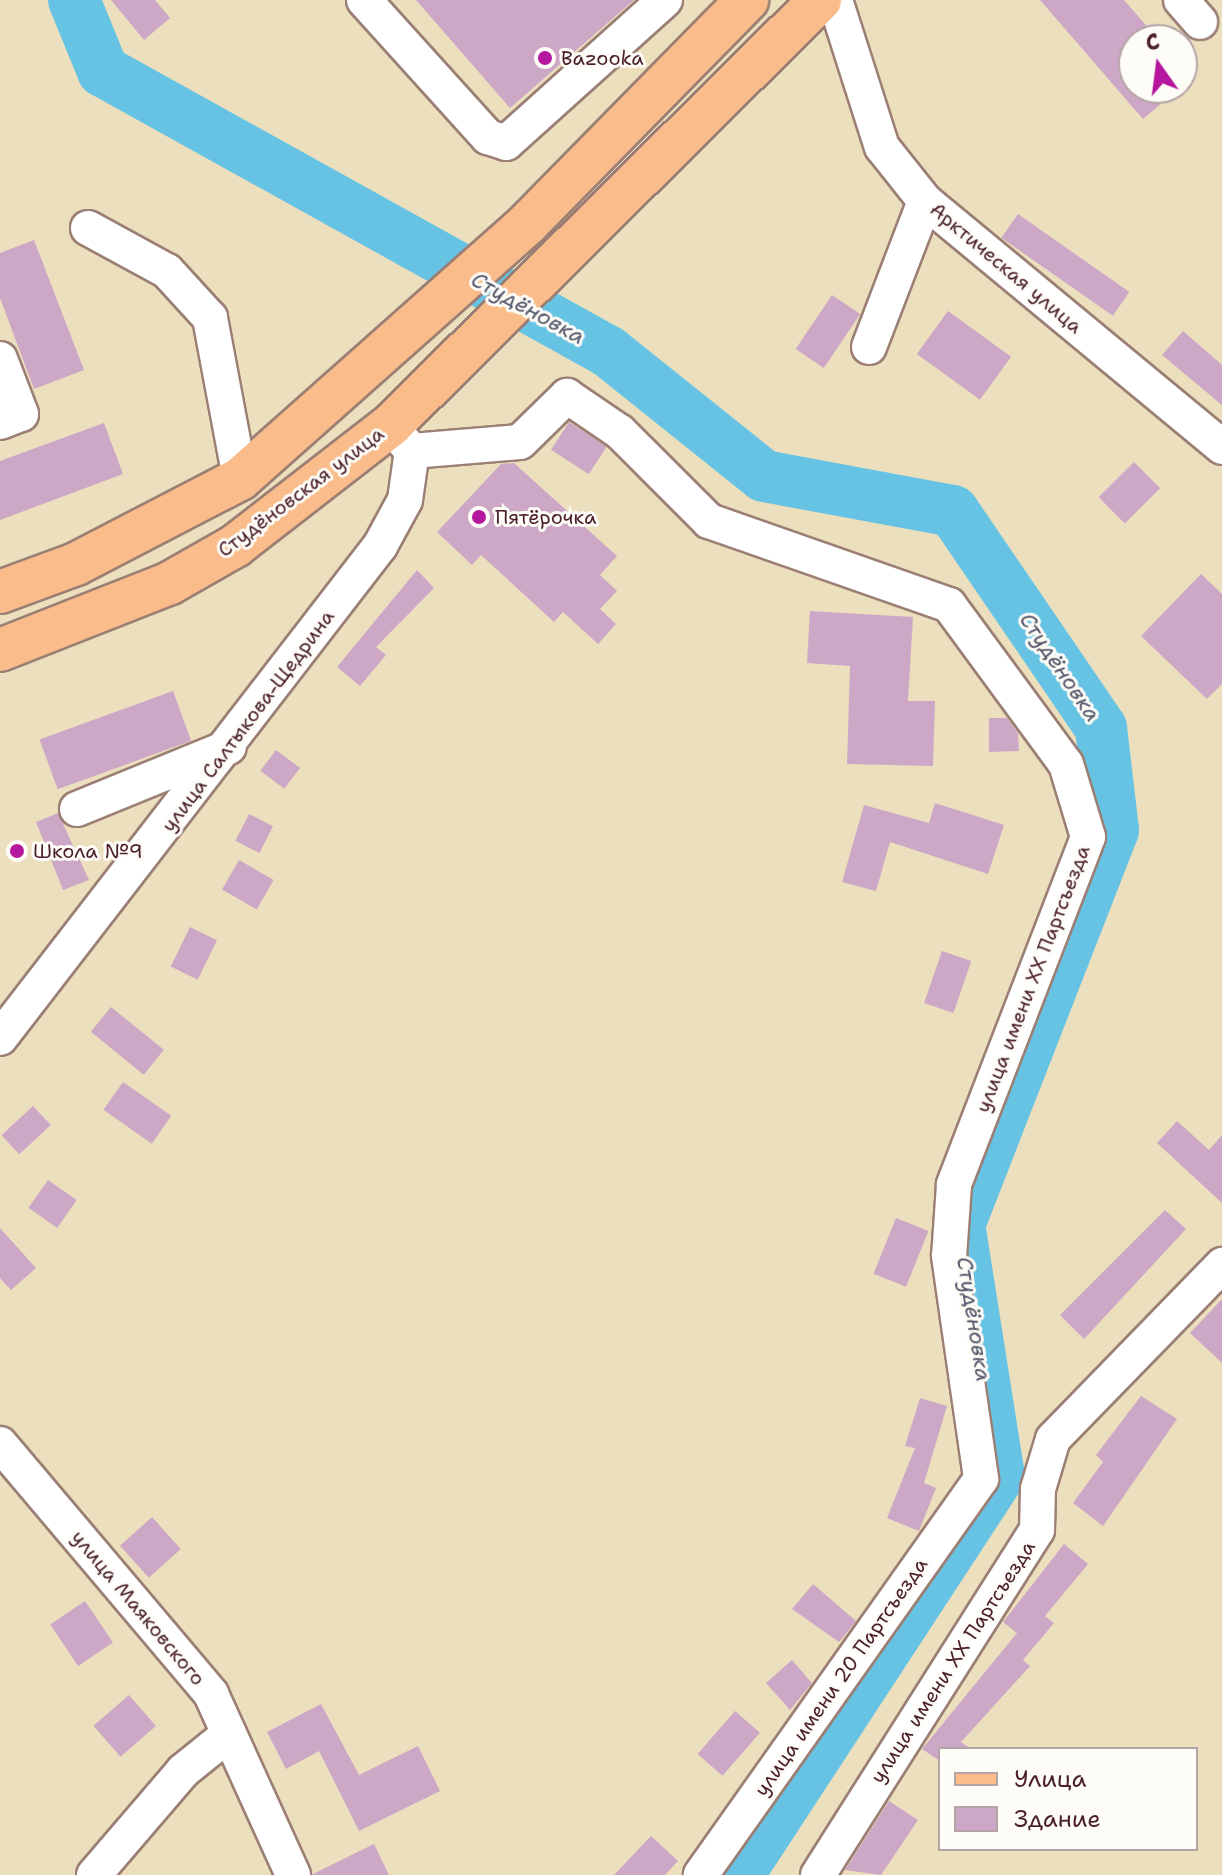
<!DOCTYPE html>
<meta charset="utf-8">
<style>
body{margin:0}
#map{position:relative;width:1222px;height:1875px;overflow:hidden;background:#ecdfbd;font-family:"Shantell Sans",sans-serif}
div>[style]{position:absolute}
.river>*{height:52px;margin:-26px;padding:0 26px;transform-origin:26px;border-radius:26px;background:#66c3e4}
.building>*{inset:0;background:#cda7c6;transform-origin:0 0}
.roads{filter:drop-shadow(2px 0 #9b7f74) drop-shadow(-2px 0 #9b7f74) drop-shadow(0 2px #9b7f74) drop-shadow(0 -2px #9b7f74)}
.minor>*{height:34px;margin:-17px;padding:0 17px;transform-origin:17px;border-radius:17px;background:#fff}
.major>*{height:42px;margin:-21px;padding:0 21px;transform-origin:21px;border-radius:21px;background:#f9bc8a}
.dots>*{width:22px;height:22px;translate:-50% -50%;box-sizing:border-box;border:4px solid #fdfcf7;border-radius:50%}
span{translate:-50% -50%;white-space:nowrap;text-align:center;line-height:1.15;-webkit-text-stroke:6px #fdfcf7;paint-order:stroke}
.poi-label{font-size:20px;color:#4a1f2b}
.left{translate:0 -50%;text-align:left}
.street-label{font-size:20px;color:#4a1f2b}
.water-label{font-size:22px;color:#54586c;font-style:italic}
.legend{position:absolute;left:938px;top:1747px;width:260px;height:104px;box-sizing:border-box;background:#fdfcf7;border:2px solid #b5a4a5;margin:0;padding:10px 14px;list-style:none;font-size:24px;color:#4a1f2b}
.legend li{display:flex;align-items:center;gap:16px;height:40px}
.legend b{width:40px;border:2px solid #b5a4a5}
.north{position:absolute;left:1118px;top:24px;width:80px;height:80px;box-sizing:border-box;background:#fdfcf7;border:2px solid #b5a4a5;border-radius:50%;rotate:346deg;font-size:22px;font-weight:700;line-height:32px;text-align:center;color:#4a1f2b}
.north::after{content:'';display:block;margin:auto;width:28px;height:36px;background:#b5179e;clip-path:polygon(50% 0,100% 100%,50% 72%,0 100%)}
</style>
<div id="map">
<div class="river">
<i style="left:74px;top:0;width:77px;rotate:67.8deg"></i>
<i style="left:103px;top:71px;width:579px;rotate:29.04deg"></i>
<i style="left:609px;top:352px;width:198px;rotate:38.7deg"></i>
<i style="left:764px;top:476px;width:192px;rotate:10.5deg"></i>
<i style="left:953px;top:511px;width:263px;rotate:55.7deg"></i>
<i style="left:1101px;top:728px;width:103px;rotate:83.3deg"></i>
<i style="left:1113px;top:830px;width:423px;rotate:111.3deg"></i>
<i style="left:959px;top:1224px;width:255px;rotate:81deg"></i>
<i style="left:999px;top:1476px;width:477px;rotate:123.2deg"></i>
</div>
<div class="building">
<i style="clip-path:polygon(111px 0,155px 0,170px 18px,144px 40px)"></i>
<i style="clip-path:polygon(416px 0,634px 0,510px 108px)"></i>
<i style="clip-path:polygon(1040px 0,1124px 0,1159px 40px,1134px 40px,1134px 88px,1180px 88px,1143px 119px)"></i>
<i style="left:1018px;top:214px;width:136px;height:29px;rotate:35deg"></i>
<i style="clip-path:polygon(34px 240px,84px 370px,34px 389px,0 298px,0 253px)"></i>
<i style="left:832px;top:295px;width:34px;height:65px;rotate:34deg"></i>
<i style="left:948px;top:311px;width:78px;height:53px;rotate:36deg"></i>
<i style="clip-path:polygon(1183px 331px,1222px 365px,1222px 405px,1162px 355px)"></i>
<i style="left:569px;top:422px;width:45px;height:33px;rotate:33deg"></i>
<i style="clip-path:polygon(104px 423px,123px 474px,0 520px,0 461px)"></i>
<i style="left:1134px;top:462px;width:37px;height:50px;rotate:45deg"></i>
<i style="clip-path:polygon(514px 463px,617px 556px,600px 575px,617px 591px,600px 609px,616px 624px,598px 644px,563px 612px,554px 622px,481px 555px,472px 565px,437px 532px,501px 464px)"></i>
<i style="clip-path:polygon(417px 570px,434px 588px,376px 647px,386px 655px,360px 686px,337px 667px)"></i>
<i style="clip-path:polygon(1201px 574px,1222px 594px,1222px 684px,1207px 699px,1141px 636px)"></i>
<i style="clip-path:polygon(810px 611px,913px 617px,908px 701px,935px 701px,933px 766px,847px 764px,850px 666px,807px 663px)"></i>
<i style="left:173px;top:691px;width:53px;height:142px;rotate:70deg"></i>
<i style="clip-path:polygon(989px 718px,1007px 718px,1018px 733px,1019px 751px,989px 752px)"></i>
<i style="left:276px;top:750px;width:30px;height:26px;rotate:37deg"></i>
<i style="clip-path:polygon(935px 803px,1004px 825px,988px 874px,890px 842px,876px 891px,842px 882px,864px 805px,929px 823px)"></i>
<i style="clip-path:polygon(58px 813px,89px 880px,63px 890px,36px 822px)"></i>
<i style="left:249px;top:814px;width:27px;height:30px;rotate:27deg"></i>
<i style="left:239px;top:860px;width:40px;height:34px;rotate:30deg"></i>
<i style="left:190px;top:927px;width:30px;height:44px;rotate:26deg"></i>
<i style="left:942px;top:951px;width:31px;height:55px;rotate:19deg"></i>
<i style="left:111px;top:1007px;width:68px;height:32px;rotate:39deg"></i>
<i style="left:123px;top:1082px;width:59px;height:34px;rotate:35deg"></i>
<i style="left:33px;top:1106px;width:26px;height:43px;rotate:47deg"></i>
<i style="clip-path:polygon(1177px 1121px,1209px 1150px,1222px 1135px,1222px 1203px,1157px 1143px)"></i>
<i style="left:48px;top:1180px;width:35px;height:34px;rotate:35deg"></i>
<i style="clip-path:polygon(1165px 1210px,1186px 1229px,1084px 1339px,1060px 1315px)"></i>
<i style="left:896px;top:1218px;width:35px;height:60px;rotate:22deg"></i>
<i style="clip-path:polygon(0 1228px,36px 1268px,11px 1290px,0 1278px)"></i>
<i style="clip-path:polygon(1222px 1299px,1222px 1363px,1190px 1333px)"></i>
<i style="clip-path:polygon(1141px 1396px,1177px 1419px,1103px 1526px,1073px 1503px,1103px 1462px,1096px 1455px)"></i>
<i style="clip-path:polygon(920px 1398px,947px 1406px,924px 1483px,936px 1488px,919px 1531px,887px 1518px,915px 1448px,905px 1446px)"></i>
<i style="left:152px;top:1517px;width:43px;height:43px;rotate:48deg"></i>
<i style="clip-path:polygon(1064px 1544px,1088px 1564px,1045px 1616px,1054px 1623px,1023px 1660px,1030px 1666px,961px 1742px,971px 1749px,940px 1749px,940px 1761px,922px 1749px,1017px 1633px,1003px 1622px)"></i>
<i style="clip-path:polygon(813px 1584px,856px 1621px,839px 1642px,792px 1609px)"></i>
<i style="left:85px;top:1601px;width:50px;height:42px;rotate:56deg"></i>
<i style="clip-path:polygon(792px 1660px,812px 1683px,790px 1710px,766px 1683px)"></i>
<i style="left:129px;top:1695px;width:41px;height:47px;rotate:49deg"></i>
<i style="clip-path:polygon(321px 1704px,359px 1775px,418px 1746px,440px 1791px,359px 1831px,319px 1751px,286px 1769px,267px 1732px)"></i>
<i style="left:735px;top:1711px;width:33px;height:57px;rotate:41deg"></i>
<i style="clip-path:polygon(889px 1801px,918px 1820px,881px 1875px,845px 1870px)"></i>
<i style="clip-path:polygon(651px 1836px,678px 1861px,665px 1875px,614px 1875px)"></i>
<i style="clip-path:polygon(374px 1844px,389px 1875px,313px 1875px,313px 1874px)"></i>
</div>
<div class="roads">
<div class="minor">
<i style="left:364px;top:0;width:185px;rotate:47.9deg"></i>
<i style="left:488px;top:137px;width:19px;rotate:18deg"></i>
<i style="left:506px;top:143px;width:214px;rotate:-42deg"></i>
<i style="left:835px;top:0;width:154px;rotate:72.3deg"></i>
<i style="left:882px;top:147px;width:69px;rotate:51.5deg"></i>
<i style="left:925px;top:201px;width:386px;rotate:39.6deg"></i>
<i style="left:1181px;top:0;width:29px;rotate:49deg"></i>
<i style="left:88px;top:228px;width:90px;rotate:28.6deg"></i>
<i style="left:167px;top:271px;width:64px;rotate:47.5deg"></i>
<i style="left:210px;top:318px;width:164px;rotate:79.4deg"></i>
<i style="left:869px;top:347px;width:156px;rotate:-69deg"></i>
<i style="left:0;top:359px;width:59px;rotate:69.1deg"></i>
<i style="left:21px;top:414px;width:22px;rotate:159deg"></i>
<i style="left:412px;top:451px;width:108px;rotate:-4.8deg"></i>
<i style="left:520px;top:442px;width:66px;rotate:-44.4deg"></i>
<i style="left:567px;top:396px;width:64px;rotate:34.2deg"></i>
<i style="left:620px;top:432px;width:126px;rotate:45deg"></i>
<i style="left:709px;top:521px;width:254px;rotate:19.3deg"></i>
<i style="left:949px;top:605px;width:197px;rotate:53.7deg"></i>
<i style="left:1066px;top:764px;width:76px;rotate:73.2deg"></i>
<i style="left:1088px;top:837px;width:373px;rotate:111.1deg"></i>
<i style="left:954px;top:1185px;width:71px;rotate:94deg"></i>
<i style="left:949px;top:1256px;width:225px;rotate:81.8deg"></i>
<i style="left:981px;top:1479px;width:485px;rotate:125.3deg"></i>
<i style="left:77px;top:809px;width:164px;rotate:-22.2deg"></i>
<i style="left:0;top:1038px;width:622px;rotate:-52.32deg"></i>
<i style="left:380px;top:546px;width:52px;rotate:-61.5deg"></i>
<i style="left:405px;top:500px;width:49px;rotate:-81.9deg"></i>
<i style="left:412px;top:451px;width:20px;rotate:-131deg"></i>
<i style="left:0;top:1444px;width:327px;rotate:49.8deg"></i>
<i style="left:211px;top:1694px;width:199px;rotate:65.6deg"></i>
<i style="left:94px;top:1875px;width:137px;rotate:-49.4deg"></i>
<i style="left:183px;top:1771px;width:59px;rotate:-38.8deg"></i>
<i style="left:818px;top:1875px;width:409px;rotate:-57.6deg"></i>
<i style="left:1037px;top:1530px;width:41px;rotate:-88.6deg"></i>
<i style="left:1038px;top:1489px;width:52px;rotate:-73.3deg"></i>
<i style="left:1053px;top:1439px;width:243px;rotate:-45.8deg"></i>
</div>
<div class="major">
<i style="left:0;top:592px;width:81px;rotate:-20.2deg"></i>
<i style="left:76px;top:564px;width:185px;rotate:-27.4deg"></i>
<i style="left:240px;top:479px;width:385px;rotate:-41.6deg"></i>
<i style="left:528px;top:223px;width:313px;rotate:-45.5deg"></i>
<i style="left:0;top:650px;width:183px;rotate:-21.5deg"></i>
<i style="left:170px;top:583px;width:75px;rotate:-29.6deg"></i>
<i style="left:235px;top:546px;width:197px;rotate:-37.8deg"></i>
<i style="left:391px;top:425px;width:604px;rotate:-44.73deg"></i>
</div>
</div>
<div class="dots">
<i style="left:545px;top:58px;background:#b5179e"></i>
<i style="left:479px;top:517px;background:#b5179e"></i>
<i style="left:17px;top:851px;background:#b5179e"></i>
</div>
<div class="poi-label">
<span class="left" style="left:561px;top:58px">Bazooka</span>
<span class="left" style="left:495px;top:517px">Пятёрочка</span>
<span class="left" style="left:33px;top:851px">Школа №9</span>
</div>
<div class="street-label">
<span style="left:1006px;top:268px;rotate:40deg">Арктическая улица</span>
<span style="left:301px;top:492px;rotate:-37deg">Студёновская улица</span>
<span style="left:248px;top:721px;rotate:-53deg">улица Салтыкова-Щедрина</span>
<span style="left:1033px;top:979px;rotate:-69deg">улица имени ХХ Партсъезда</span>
<span style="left:138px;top:1608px;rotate:50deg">улица Маяковского</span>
<span style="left:953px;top:1662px;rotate:-57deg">улица имени ХХ Партсъезда</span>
<span style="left:841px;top:1677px;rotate:-55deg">улица имени 20 Партсъезда</span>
</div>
<div class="water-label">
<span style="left:528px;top:308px;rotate:29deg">Студёновка</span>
<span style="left:1060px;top:667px;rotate:56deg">Студёновка</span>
<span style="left:974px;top:1319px;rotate:81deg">Студёновка</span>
</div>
<ul class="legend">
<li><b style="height:10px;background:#f9bc8a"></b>Улица</li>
<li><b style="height:22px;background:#cda7c6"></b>Здание</li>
</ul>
<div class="north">С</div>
</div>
